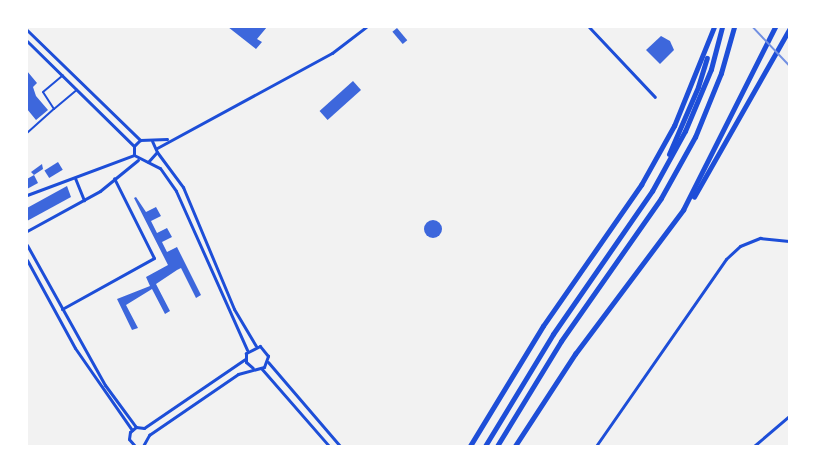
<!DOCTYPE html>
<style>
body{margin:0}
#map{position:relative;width:816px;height:473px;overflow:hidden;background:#f2f2f2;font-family:"Exo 2",sans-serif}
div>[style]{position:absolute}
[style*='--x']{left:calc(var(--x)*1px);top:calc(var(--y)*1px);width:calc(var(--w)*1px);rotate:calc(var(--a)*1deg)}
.building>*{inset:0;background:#3d67dc;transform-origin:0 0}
.round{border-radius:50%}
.pedestrian>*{height:2px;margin:-1px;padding:0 1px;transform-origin:1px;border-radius:1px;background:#1d4ed8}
.minor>*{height:3px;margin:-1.5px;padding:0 1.5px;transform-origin:1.5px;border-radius:1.5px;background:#1d4ed8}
.trunk>*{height:4.5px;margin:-2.25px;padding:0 2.25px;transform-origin:2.25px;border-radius:2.25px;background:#1d4ed8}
.motorway>*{height:5px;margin:-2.5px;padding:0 2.5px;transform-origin:2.5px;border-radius:2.5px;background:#1d4ed8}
.rail>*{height:1.5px;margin:-0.75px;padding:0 0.75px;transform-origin:0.75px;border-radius:0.75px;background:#7290e2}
span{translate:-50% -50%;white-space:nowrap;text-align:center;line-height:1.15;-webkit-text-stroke:5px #fff;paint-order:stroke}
.frame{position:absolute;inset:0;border:28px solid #fff;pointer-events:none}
</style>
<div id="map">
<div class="building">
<i style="clip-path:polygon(228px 27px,267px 27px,257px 39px,262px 42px,256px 49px)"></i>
<i style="left:397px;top:28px;width:16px;height:6px;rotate:50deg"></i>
<i style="clip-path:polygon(661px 36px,670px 41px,674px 50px,660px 64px,646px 50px)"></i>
<i style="clip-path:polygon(27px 71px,37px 83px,33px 87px,36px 96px,48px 110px,36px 120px,27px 109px)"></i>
<i style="left:353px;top:81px;width:12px;height:45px;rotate:48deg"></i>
<i style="left:58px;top:162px;width:9px;height:16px;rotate:58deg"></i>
<i style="clip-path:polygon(42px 164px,43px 169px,34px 175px,31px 172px)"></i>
<i style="clip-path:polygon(34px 175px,38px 183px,27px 189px,27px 179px)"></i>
<i style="clip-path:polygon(67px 186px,71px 197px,27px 221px,27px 208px)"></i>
<i style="clip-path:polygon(136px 197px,146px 212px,156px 207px,161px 216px,151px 221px,157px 233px,167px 228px,172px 237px,162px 242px,167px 252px,177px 247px,201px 295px,196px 298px,181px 268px,177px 270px,156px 284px,170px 311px,165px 314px,152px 289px,126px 305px,138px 328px,132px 330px,117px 299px,150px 286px,146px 277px,168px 265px,134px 198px)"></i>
<i class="round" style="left:424px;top:220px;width:18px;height:18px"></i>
</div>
<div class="pedestrian">
<i style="--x:54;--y:109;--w:30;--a:-40"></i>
<i style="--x:27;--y:133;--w:36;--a:-42"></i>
<i style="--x:54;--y:109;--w:20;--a:-123"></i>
<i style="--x:43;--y:92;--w:26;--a:-40"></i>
</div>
<div class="minor">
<i style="--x:589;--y:27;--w:96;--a:46.7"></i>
<i style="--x:27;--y:30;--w:158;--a:44.2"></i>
<i style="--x:27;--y:41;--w:150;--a:44.5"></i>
<i style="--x:167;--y:139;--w:27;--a:178"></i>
<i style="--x:140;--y:140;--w:8;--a:135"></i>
<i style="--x:134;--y:146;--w:9;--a:90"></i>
<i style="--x:134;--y:155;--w:29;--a:27"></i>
<i style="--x:160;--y:168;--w:28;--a:55"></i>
<i style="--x:176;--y:191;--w:174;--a:65.9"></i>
<i style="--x:157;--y:148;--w:199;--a:-28.5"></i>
<i style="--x:332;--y:53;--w:43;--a:-37.4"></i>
<i style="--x:157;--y:152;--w:44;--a:53.4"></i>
<i style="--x:183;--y:187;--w:132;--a:67.3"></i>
<i style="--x:234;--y:309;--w:43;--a:59.3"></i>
<i style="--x:148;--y:162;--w:13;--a:-48"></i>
<i style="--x:157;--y:152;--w:12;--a:-114"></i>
<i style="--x:75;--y:178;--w:24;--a:68"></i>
<i style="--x:27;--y:195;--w:114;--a:-20.5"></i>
<i style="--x:27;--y:231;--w:83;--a:-28.7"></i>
<i style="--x:100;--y:191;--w:49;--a:-39.2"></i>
<i style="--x:27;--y:245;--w:160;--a:60.9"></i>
<i style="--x:105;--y:385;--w:52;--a:53.6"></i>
<i style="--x:27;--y:260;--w:100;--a:61.4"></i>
<i style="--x:75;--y:348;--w:100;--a:55.2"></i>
<i style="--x:62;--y:309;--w:105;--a:-29"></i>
<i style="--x:154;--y:258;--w:89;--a:-116.6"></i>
<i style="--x:268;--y:362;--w:111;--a:49.4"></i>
<i style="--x:261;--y:368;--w:103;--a:48.9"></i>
<i style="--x:144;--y:428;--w:122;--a:-34.3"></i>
<i style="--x:149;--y:435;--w:108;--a:-34.4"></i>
<i style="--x:238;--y:374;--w:27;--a:-15"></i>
<i style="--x:264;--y:367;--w:12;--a:-70"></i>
<i style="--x:268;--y:356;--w:13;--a:-129"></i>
<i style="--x:260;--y:346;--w:16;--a:153"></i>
<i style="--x:246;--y:353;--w:9;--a:90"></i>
<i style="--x:246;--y:362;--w:9;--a:41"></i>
<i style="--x:135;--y:446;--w:9;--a:-131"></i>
<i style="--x:129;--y:439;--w:7;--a:-82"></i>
<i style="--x:130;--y:432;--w:8;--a:-40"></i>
<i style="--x:136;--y:427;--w:8;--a:7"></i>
<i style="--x:143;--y:446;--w:13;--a:-61"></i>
<i style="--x:596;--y:446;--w:228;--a:-55.2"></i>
<i style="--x:726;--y:259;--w:19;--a:-43"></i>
<i style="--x:740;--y:246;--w:22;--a:-22"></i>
<i style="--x:760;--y:238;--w:29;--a:6"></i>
<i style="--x:754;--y:446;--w:46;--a:-40.6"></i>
</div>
<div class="trunk">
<i style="--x:698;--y:87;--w:30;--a:-73"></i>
<i style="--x:694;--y:197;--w:192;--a:-60.4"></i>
<i style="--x:470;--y:446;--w:140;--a:-58.7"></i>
<i style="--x:543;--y:326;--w:172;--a:-55.2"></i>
<i style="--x:641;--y:185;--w:68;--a:-60.8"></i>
<i style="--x:674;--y:126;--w:107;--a:-68"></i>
<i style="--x:515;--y:446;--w:110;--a:-56.9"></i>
<i style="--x:575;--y:354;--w:180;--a:-53.1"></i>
<i style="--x:683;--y:210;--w:205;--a:-63.3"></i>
</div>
<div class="motorway">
<i style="--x:669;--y:154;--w:73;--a:-66.6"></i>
<i style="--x:485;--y:446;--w:131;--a:-58.7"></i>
<i style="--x:553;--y:334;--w:174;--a:-55.3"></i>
<i style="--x:652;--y:191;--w:68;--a:-61.2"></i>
<i style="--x:685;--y:131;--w:67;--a:-67.2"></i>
<i style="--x:711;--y:69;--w:43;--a:-75.3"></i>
<i style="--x:497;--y:446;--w:123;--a:-58.6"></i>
<i style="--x:561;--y:341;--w:174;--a:-55"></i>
<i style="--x:661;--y:198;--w:70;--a:-60.9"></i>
<i style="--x:695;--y:137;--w:69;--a:-67.9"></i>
<i style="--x:721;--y:73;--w:48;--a:-74.2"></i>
</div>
<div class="rail">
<i style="--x:753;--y:27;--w:52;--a:46.5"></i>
</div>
<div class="frame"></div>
</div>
